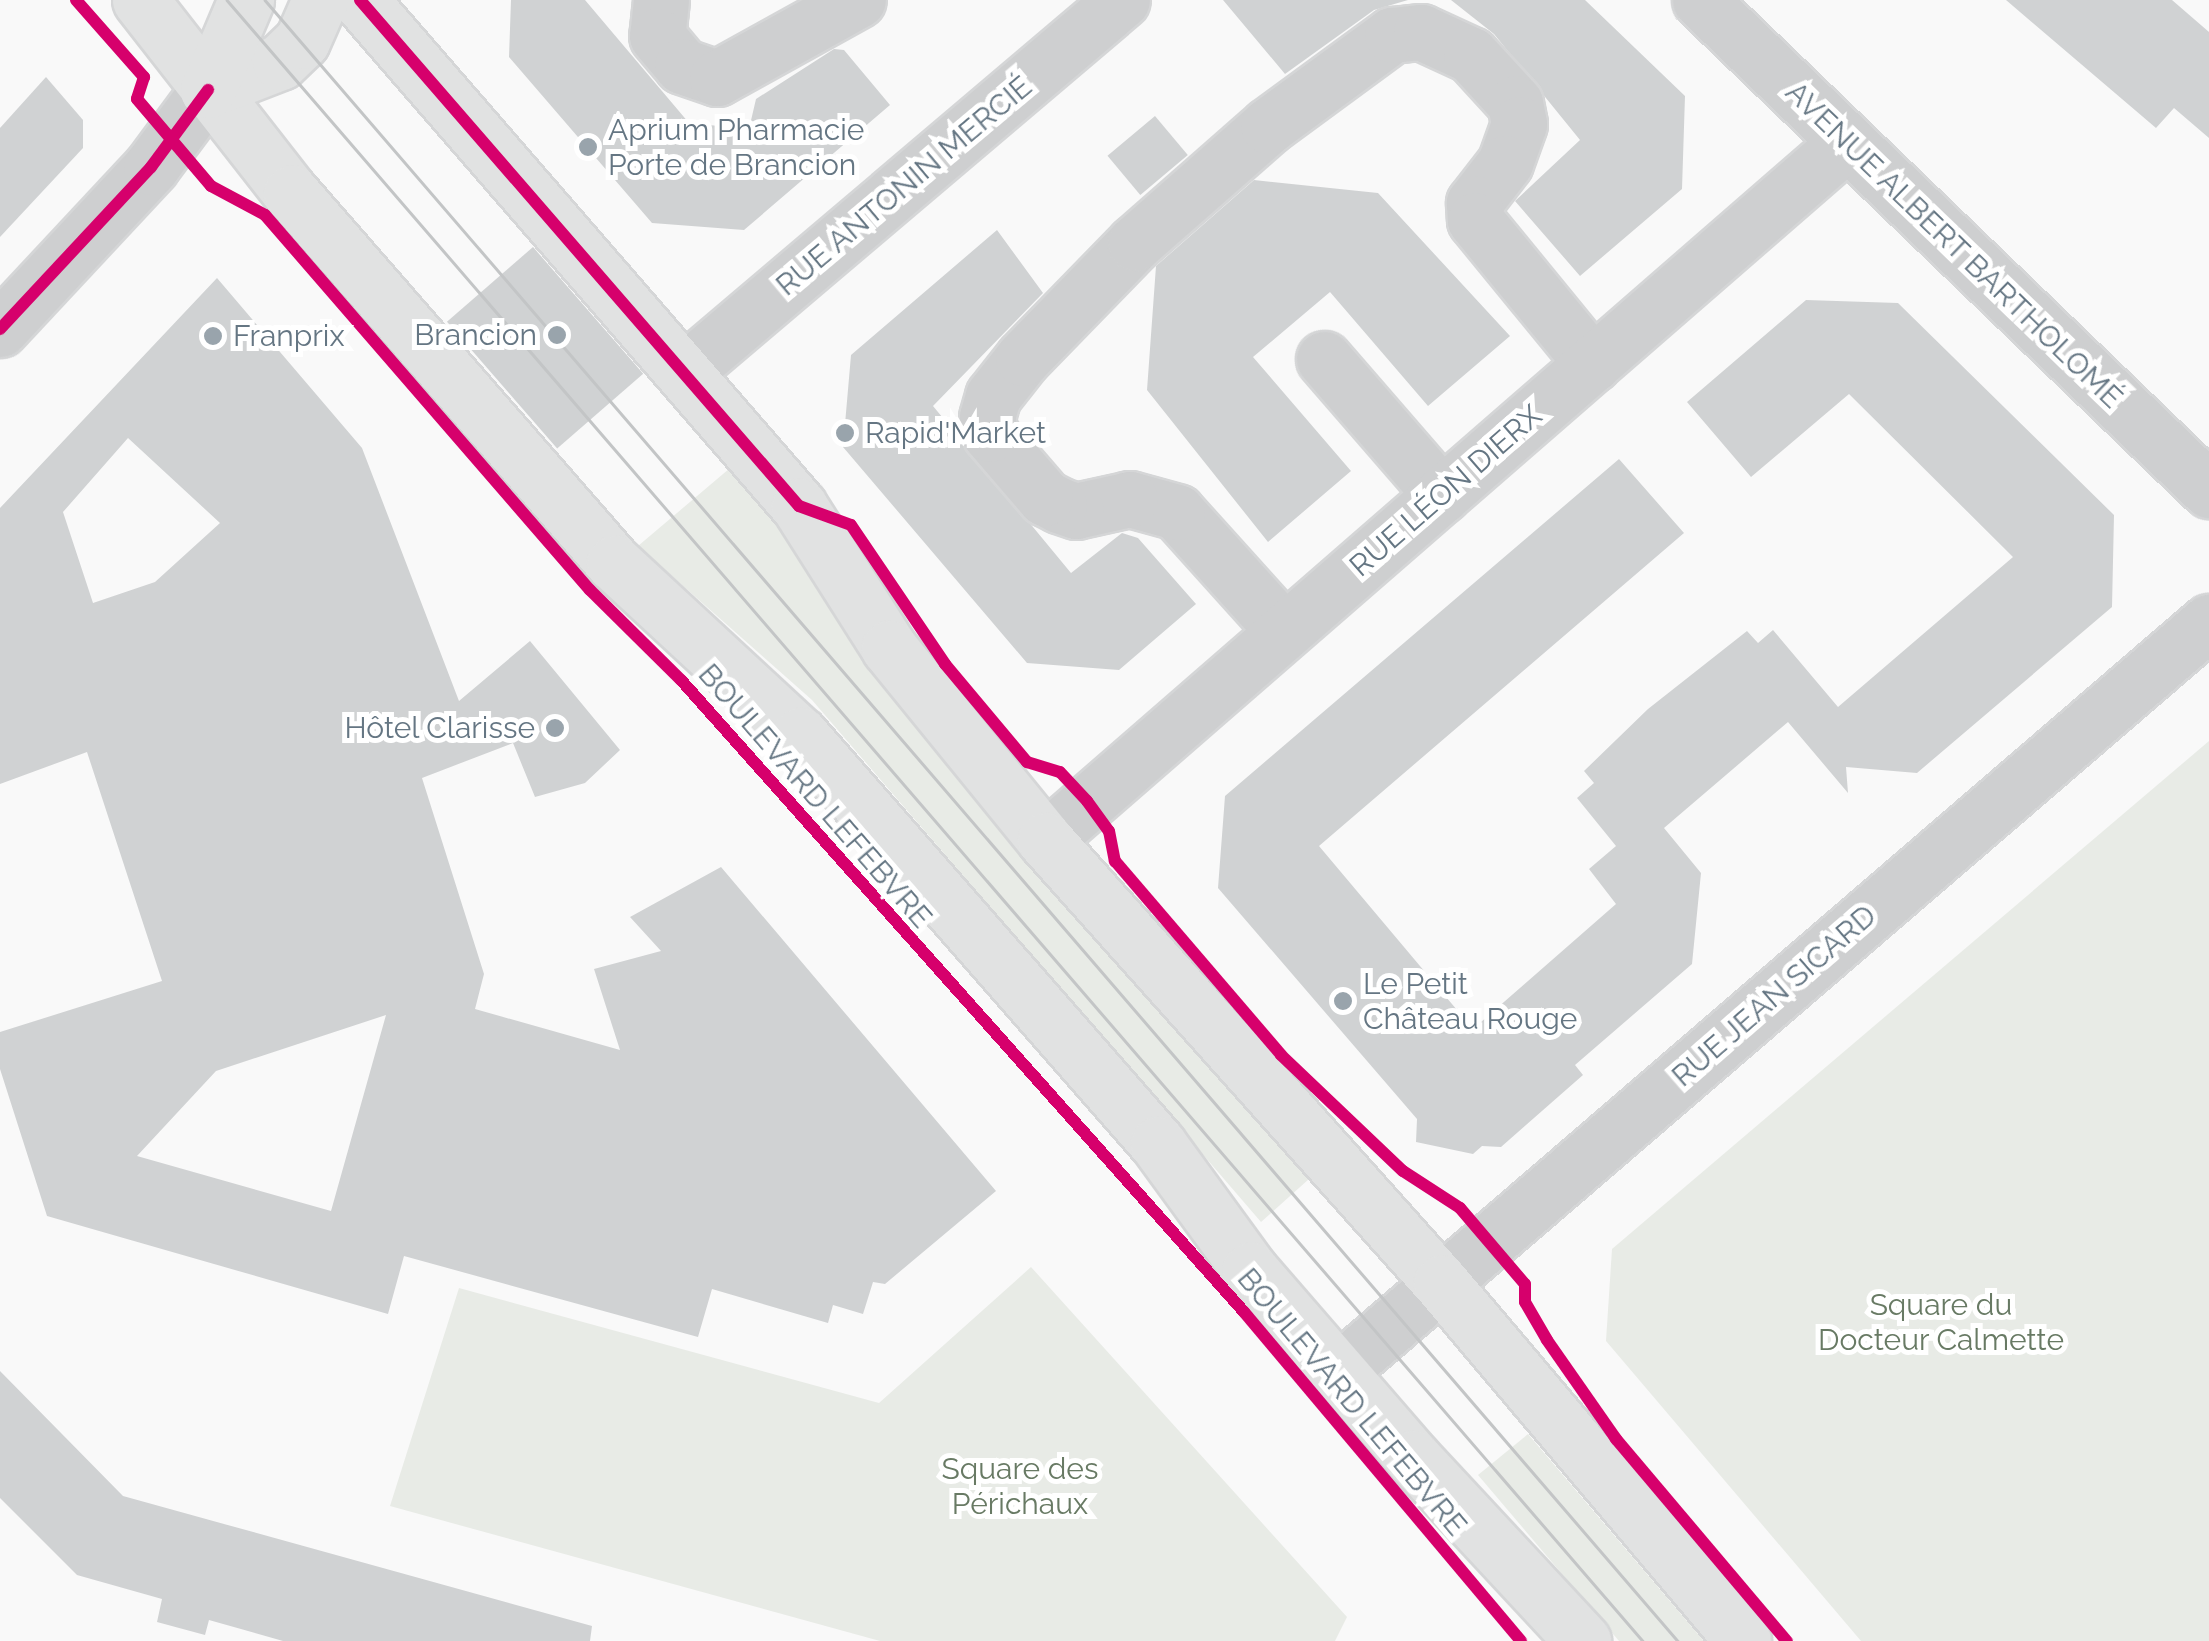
<!DOCTYPE html>
<meta charset="utf-8">
<style>
body{margin:0}
#map{position:relative;width:2209px;height:1641px;overflow:hidden;background:#f9f9f9;font-family:Raleway,sans-serif}
div>[style]{position:absolute}
[style*='--x']{left:calc(var(--x)*1px);top:calc(var(--y)*1px);width:calc(var(--w)*1px);rotate:calc(var(--a)*1deg)}
.green>*{inset:0;background:#e8ebe6}
.building>*{inset:0;background:#d0d2d3;transform-origin:0 0}
.roads{filter:drop-shadow(2px 0 #d5d6d7) drop-shadow(-2px 0 #d5d6d7) drop-shadow(0 2px #d5d6d7) drop-shadow(0 -2px #d5d6d7)}
.minor>*{height:55px;margin:-27.5px;padding:0 27.5px;transform-origin:27.5px;border-radius:27.5px;background:#cecfd0}
.major>*{height:55px;margin:-27.5px;padding:0 27.5px;transform-origin:27.5px;border-radius:27.5px;background:#e1e2e2}
.tram>*{height:2.5px;margin:-1.25px;padding:0 1.25px;transform-origin:1.25px;border-radius:1.25px;background:#c3c5c6}
.cycleway>*{height:12px;margin:-6px;padding:0 6px;transform-origin:6px;border-radius:6px;background:#d6006c}
.dots>*{width:28px;height:28px;translate:-50% -50%;box-sizing:border-box;border:5px solid #fff;border-radius:50%}
span{translate:-50% -50%;white-space:nowrap;text-align:center;line-height:1.15;-webkit-text-stroke:10px #fff;paint-order:stroke}
.poi-label{font-size:30px;color:#657683}
.left{translate:0 -50%;text-align:left}
.right{translate:-100% -50%;text-align:right}
.street-label{font-size:30px;color:#657683}
.park-label{font-size:30px;color:#687a64}
</style>
<div id="map">
<div class="green">
<i style="clip-path:polygon(736px 463px,862px 649px,862px 660px,1309px 1179px,1261px 1222px,812px 700px,638px 546px)"></i>
<i style="clip-path:polygon(2209px 741px,2209px 1641px,1861px 1641px,1606px 1341px,1612px 1249px)"></i>
<i style="clip-path:polygon(1031px 1267px,1347px 1617px,1335px 1641px,880px 1641px,390px 1506px,459px 1288px,879px 1403px)"></i>
<i style="clip-path:polygon(1528px 1434px,1704px 1641px,1619px 1641px,1478px 1475px)"></i>
</div>
<div class="building">
<i style="clip-path:polygon(511px 0,585px 0,689px 123px,749px 129px,756px 99px,834px 49px,844px 50px,890px 105px,744px 230px,652px 223px,509px 57px)"></i>
<i style="clip-path:polygon(1223px 0,1408px 0,1374px 10px,1285px 74px)"></i>
<i style="clip-path:polygon(1451px 0,1585px 0,1685px 96px,1682px 189px,1580px 276px,1515px 201px,1580px 140px,1494px 34px)"></i>
<i style="clip-path:polygon(2006px 0,2172px 0,2209px 32px,2209px 138px,2174px 108px,2156px 128px)"></i>
<i style="clip-path:polygon(46px 77px,83px 120px,83px 148px,0 237px,0 128px)"></i>
<i style="left:1155px;top:116px;width:51px;height:62px;rotate:50deg"></i>
<i style="clip-path:polygon(1254px 180px,1378px 193px,1510px 336px,1428px 406px,1330px 292px,1253px 357px,1351px 471px,1268px 542px,1147px 390px,1156px 266px)"></i>
<i style="clip-path:polygon(997px 230px,1043px 293px,933px 406px,1071px 573px,1122px 533px,1138px 538px,1196px 604px,1119px 670px,1027px 663px,843px 447px,851px 355px)"></i>
<i style="left:533px;top:247px;width:168px;height:114px;rotate:49deg"></i>
<i style="clip-path:polygon(evenodd,217px 278px,362px 448px,459px 701px,530px 641px,620px 750px,585px 783px,535px 797px,513px 743px,422px 778px,484px 974px,475px 1009px,620px 1050px,594px 969px,661px 951px,630px 917px,721px 867px,996px 1191px,885px 1284px,873px 1282px,863px 1314px,833px 1305px,828px 1323px,712px 1289px,698px 1337px,404px 1256px,388px 1314px,47px 1216px,0 1069px,0 1032px,162px 981px,87px 752px,0 784px,0 508px,217px 278px,128px 438px,220px 523px,155px 582px,93px 603px,63px 512px,128px 438px,217px 278px,386px 1015px,331px 1211px,137px 1156px,216px 1071px,386px 1015px)"></i>
<i style="clip-path:polygon(1806px 300px,1898px 303px,2114px 515px,2112px 607px,1917px 773px,1846px 767px,1848px 793px,1788px 722px,1664px 828px,1701px 873px,1692px 964px,1575px 1065px,1583px 1075px,1501px 1147px,1482px 1146px,1473px 1154px,1416px 1142px,1417px 1119px,1218px 888px,1225px 796px,1619px 459px,1684px 533px,1319px 846px,1473px 1029px,1616px 904px,1589px 869px,1616px 846px,1577px 798px,1594px 783px,1584px 771px,1648px 709px,1747px 631px,1758px 643px,1773px 630px,1838px 707px,2013px 557px,1849px 394px,1751px 477px,1687px 402px)"></i>
<i style="clip-path:polygon(0 1371px,123px 1496px,592px 1626px,590px 1641px,283px 1641px,209px 1620px,205px 1635px,157px 1622px,162px 1599px,77px 1575px,0 1498px)"></i>
</div>
<div class="roads">
<div class="minor">
<i style="--x:661;--y:0;--w:36;--a:96"></i>
<i style="--x:657;--y:36;--w:39;--a:50"></i>
<i style="--x:682;--y:66;--w:37;--a:19"></i>
<i style="--x:717;--y:78;--w:161;--a:-29"></i>
<i style="--x:1700;--y:0;--w:707;--a:43.91"></i>
<i style="--x:0;--y:329;--w:221;--a:-47"></i>
<i style="--x:151;--y:167;--w:96;--a:-53.5"></i>
<i style="--x:1324;--y:359;--w:180;--a:49.1"></i>
<i style="--x:685;--y:371;--w:573;--a:-40.33"></i>
<i style="--x:1284;--y:631;--w:160;--a:-132"></i>
<i style="--x:1177;--y:512;--w:49;--a:-164.5"></i>
<i style="--x:1130;--y:499;--w:55;--a:167.5"></i>
<i style="--x:1076;--y:511;--w:18;--a:-161"></i>
<i style="--x:1059;--y:505;--w:16;--a:-153"></i>
<i style="--x:1045;--y:498;--w:84;--a:-130.7"></i>
<i style="--x:990;--y:434;--w:17;--a:-100"></i>
<i style="--x:987;--y:417;--w:22;--a:-74"></i>
<i style="--x:993;--y:396;--w:48;--a:-51.7"></i>
<i style="--x:1023;--y:358;--w:161;--a:-45.8"></i>
<i style="--x:1135;--y:243;--w:177;--a:-41.3"></i>
<i style="--x:1268;--y:126;--w:154;--a:-36.3"></i>
<i style="--x:1392;--y:35;--w:29;--a:-6"></i>
<i style="--x:1421;--y:32;--w:55;--a:24.7"></i>
<i style="--x:1471;--y:55;--w:65;--a:47.5"></i>
<i style="--x:1515;--y:103;--w:21;--a:79"></i>
<i style="--x:1519;--y:124;--w:41;--a:109.7"></i>
<i style="--x:1505;--y:163;--w:51;--a:127.8"></i>
<i style="--x:1474;--y:203;--w:17;--a:87"></i>
<i style="--x:1475;--y:220;--w:186;--a:50.7"></i>
<i style="--x:1045;--y:840;--w:1063;--a:-41.03"></i>
<i style="--x:1339;--y:1371;--w:1148;--a:-40.73"></i>
</div>
<div class="major">
<i style="--x:140;--y:0;--w:245;--a:52"></i>
<i style="--x:291;--y:193;--w:491;--a:48.9"></i>
<i style="--x:614;--y:563;--w:253;--a:42.8"></i>
<i style="--x:800;--y:735;--w:544;--a:48.8"></i>
<i style="--x:1158;--y:1144;--w:156;--a:53.9"></i>
<i style="--x:1250;--y:1270;--w:249;--a:49.1"></i>
<i style="--x:1413;--y:1458;--w:250;--a:47.1"></i>
<i style="--x:360;--y:0;--w:670;--a:49.06"></i>
<i style="--x:799;--y:506;--w:168;--a:57.6"></i>
<i style="--x:889;--y:648;--w:247;--a:50.9"></i>
<i style="--x:1045;--y:840;--w:594;--a:48.21"></i>
<i style="--x:1441;--y:1283;--w:468;--a:49.8"></i>
<i style="--x:208;--y:90;--w:77;--a:-21.3"></i>
<i style="--x:280;--y:62;--w:30;--a:-44"></i>
<i style="--x:302;--y:41;--w:45;--a:-66.3"></i>
<i style="--x:208;--y:90;--w:98;--a:-67.1"></i>
</div>
</div>
<div class="tram">
<i style="--x:227;--y:0;--w:2167;--a:49.21"></i>
<i style="--x:265;--y:0;--w:2166;--a:49.27"></i>
</div>
<div class="cycleway">
<i style="--x:76;--y:0;--w:103;--a:48.6"></i>
<i style="--x:144;--y:77;--w:23;--a:108"></i>
<i style="--x:137;--y:99;--w:114;--a:49.6"></i>
<i style="--x:211;--y:186;--w:61;--a:28.2"></i>
<i style="--x:265;--y:215;--w:496;--a:49.1"></i>
<i style="--x:590;--y:590;--w:128;--a:44.7"></i>
<i style="--x:681;--y:680;--w:846;--a:48.3"></i>
<i style="--x:1244;--y:1312;--w:430;--a:49.9"></i>
<i style="--x:360;--y:0;--w:670;--a:49.06"></i>
<i style="--x:799;--y:506;--w:55;--a:20.1"></i>
<i style="--x:851;--y:525;--w:168;--a:55.9"></i>
<i style="--x:945;--y:664;--w:128;--a:50.1"></i>
<i style="--x:1027;--y:762;--w:34;--a:17"></i>
<i style="--x:1060;--y:772;--w:40;--a:47"></i>
<i style="--x:1087;--y:801;--w:37;--a:54"></i>
<i style="--x:1109;--y:831;--w:31;--a:79"></i>
<i style="--x:1115;--y:861;--w:255;--a:49.4"></i>
<i style="--x:1281;--y:1055;--w:168;--a:43.6"></i>
<i style="--x:1403;--y:1171;--w:68;--a:33"></i>
<i style="--x:1460;--y:1208;--w:100;--a:49.5"></i>
<i style="--x:1525;--y:1284;--w:18;--a:90"></i>
<i style="--x:1525;--y:1302;--w:44;--a:59.9"></i>
<i style="--x:1547;--y:1340;--w:121;--a:55.1"></i>
<i style="--x:1616;--y:1439;--w:265;--a:49.8"></i>
<i style="--x:0;--y:329;--w:221;--a:-47"></i>
<i style="--x:151;--y:167;--w:96;--a:-53.5"></i>
</div>
<div class="dots">
<i style="left:588px;top:147px;background:#99a4ac"></i>
<i style="left:557px;top:335px;background:#99a4ac"></i>
<i style="left:213px;top:336px;background:#99a4ac"></i>
<i style="left:845px;top:433px;background:#99a4ac"></i>
<i style="left:555px;top:728px;background:#99a4ac"></i>
<i style="left:1343px;top:1001px;background:#99a4ac"></i>
</div>
<div class="poi-label">
<span class="left" style="left:608px;top:147px">Aprium Pharmacie<br>Porte de Brancion</span>
<span class="right" style="left:537px;top:335px">Brancion</span>
<span class="left" style="left:233px;top:336px">Franprix</span>
<span class="left" style="left:865px;top:433px">Rapid'Market</span>
<span class="right" style="left:535px;top:728px">Hôtel Clarisse</span>
<span class="left" style="left:1363px;top:1001px">Le Petit<br>Château Rouge</span>
</div>
<div class="street-label">
<span style="left:904px;top:186px;rotate:-40deg">RUE ANTONIN MERCIÉ</span>
<span style="left:1954px;top:245px;rotate:44deg">AVENUE ALBERT BARTHOLOMÉ</span>
<span style="left:1446px;top:491px;rotate:-41deg">RUE LÉON DIERX</span>
<span style="left:815px;top:796px;rotate:49deg">BOULEVARD LEFEBVRE</span>
<span style="left:1774px;top:996px;rotate:-41deg">RUE JEAN SICARD</span>
<span style="left:1352px;top:1402px;rotate:50deg">BOULEVARD LEFEBVRE</span>
</div>
<div class="park-label">
<span style="left:1941px;top:1322px">Square du<br>Docteur Calmette</span>
<span style="left:1020px;top:1486px">Square des<br>Périchaux</span>
</div>
</div>
